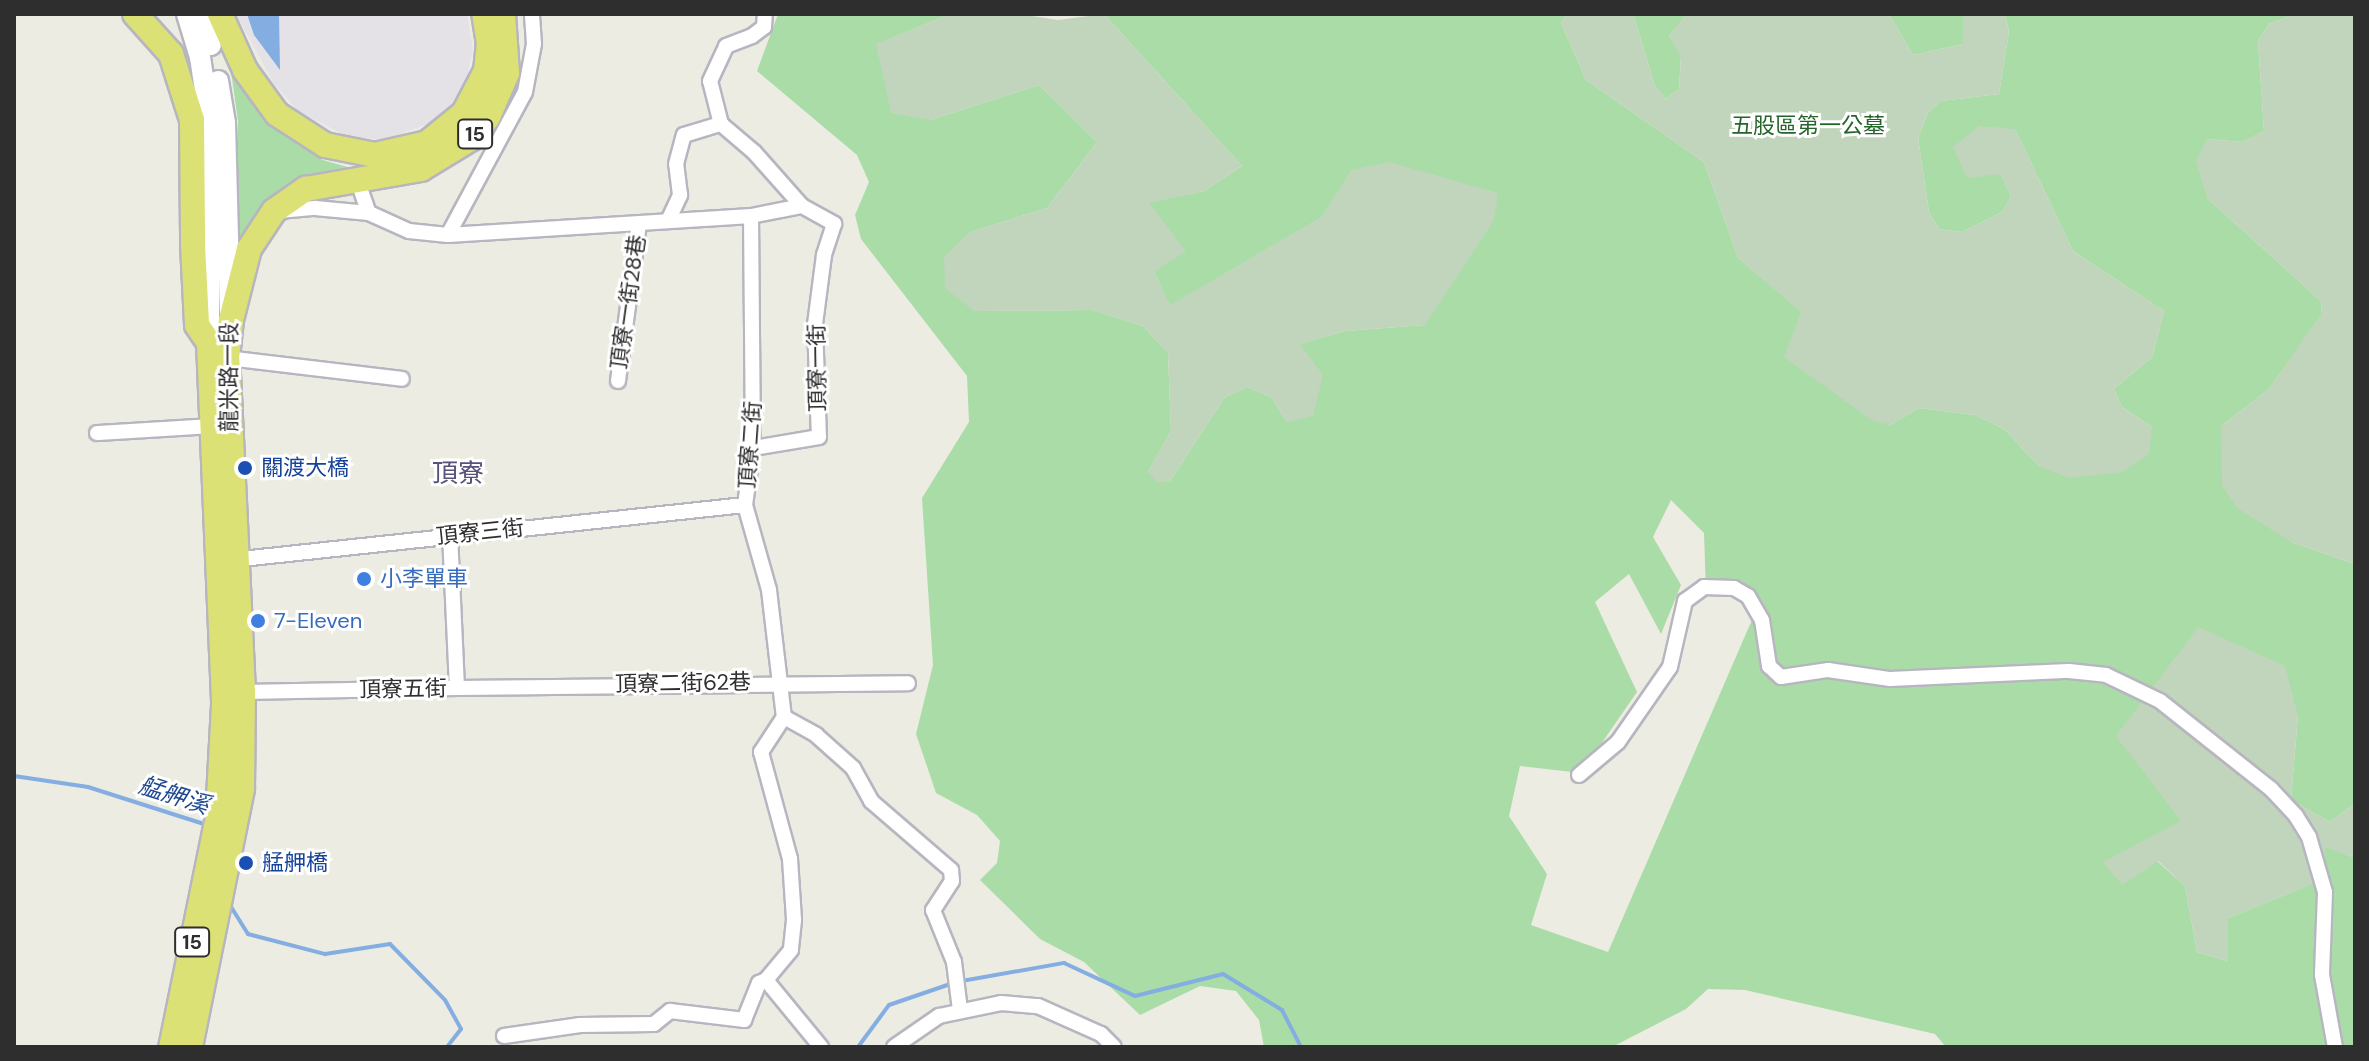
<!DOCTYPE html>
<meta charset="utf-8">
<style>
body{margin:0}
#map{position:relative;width:2369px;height:1061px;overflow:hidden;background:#edece3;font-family:"DM Sans","Noto Sans TC",sans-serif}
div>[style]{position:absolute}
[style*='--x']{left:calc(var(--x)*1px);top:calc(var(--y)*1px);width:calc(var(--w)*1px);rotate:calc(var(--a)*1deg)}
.industrial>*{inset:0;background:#e5e2e7}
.green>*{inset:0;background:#aadca7}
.cemetery>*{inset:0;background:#c1d5bc}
.water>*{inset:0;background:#84aee1}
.stream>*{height:4px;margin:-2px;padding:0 2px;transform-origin:2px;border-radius:2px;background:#84aee1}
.roads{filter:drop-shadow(2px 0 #b7b6c0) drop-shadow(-2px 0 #b7b6c0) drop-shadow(0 2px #b7b6c0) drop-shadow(0 -2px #b7b6c0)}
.minor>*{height:14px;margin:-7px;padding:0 7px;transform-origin:7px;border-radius:7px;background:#fff}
.secondary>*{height:20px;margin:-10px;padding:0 10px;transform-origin:10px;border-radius:10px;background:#fff}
.primary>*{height:24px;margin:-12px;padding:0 12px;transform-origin:12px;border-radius:12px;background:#dbe174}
.dots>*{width:22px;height:22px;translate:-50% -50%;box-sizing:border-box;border:4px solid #fff;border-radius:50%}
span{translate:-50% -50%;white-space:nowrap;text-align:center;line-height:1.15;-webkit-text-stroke:6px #fff;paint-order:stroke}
.shield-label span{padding:2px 6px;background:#fff;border:2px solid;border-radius:6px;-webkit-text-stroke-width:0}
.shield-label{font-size:20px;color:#2e2e2e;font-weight:700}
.park-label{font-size:22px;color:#25642a}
.street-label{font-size:22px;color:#2e2e2e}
.transit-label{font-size:22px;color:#164399}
.left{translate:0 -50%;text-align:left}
.shop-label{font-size:22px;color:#366cbe}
.water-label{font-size:24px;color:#1f4991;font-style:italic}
.quarter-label{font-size:26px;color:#57537a}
.frame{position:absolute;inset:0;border:16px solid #2e2e2e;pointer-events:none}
</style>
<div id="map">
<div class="industrial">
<i style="clip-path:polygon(236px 14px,467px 14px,473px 50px,467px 77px,452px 104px,433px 122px,384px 140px,348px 137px,298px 111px,274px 84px)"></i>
</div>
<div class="green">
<i style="clip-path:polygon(evenodd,778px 14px,950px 14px,877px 44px,930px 120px,1039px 85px,1097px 142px,1047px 208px,968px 233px,974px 311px,1093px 310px,1143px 326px,1168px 353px,1171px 431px,1148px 472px,1170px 481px,1225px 397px,1247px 387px,1271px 397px,1287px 422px,1299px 344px,1345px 331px,1425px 325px,1352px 170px,1322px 217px,1170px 306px,1154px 272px,1149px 202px,1204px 191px,1242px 166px,1104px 14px,1567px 14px,1561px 23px,1586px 80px,1704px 162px,1738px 258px,1802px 312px,1890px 425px,1919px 408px,1975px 415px,2004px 429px,2040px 467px,2152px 427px,2122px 407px,2114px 389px,2152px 357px,2164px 311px,2073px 251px,2015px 129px,2001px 174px,2011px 197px,2002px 212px,1962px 232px,1939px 229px,1929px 212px,1918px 138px,1928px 113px,1941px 101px,1999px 94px,2009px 31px,2005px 14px,2295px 14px,2269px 24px,2258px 41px,2264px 131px,2243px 142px,2207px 139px,2207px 198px,2321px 301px,2322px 314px,2269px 389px,2221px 426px,2291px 542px,2355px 564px,2355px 803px,2330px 822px,2291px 800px,2298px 715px,2182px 821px,2157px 861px,2185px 886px,2197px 952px,2228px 961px,2228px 918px,2324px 879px,2325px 846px,2355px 858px,2355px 1047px,1946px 1047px,1935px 1034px,1745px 990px,1708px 989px,1686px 1009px,1612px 1047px,1264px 1047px,1259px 1020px,1236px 991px,1200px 986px,1140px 1015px,1084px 962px,1040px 939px,980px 880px,997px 863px,1000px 841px,977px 815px,936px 793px,916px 734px,933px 665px,922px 498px,969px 422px,967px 376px,861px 239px,855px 215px,869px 182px,857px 155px,757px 71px,778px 14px,1671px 500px,1704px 533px,1706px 594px,1761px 599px,1608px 952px,1531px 925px,1547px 874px,1509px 816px,1520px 766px,1581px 773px,1637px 692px,1595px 602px,1629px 574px,1661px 634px,1681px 585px,1653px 537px,1671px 500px)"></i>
<i style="clip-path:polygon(1633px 14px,1687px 14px,1669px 36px,1681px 55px,1679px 89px,1666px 99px,1655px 86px)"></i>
<i style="clip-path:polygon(1889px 14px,1963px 14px,1963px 44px,1913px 55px)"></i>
<i style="clip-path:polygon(229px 57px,278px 128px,298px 145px,323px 160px,365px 172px,315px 181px,237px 274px,238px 121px)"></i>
</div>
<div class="cemetery">
<i style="clip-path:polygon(950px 14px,1019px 14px,1058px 20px,1104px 14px,1242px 166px,1204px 191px,1149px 203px,1186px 251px,1154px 272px,1170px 305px,1322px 217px,1351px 170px,1389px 162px,1498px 193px,1494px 220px,1425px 325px,1345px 331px,1300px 344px,1323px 375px,1313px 416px,1287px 422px,1271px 397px,1247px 387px,1225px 397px,1170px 481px,1158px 483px,1148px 472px,1171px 431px,1168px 353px,1143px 326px,1093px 310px,974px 311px,945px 288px,944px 257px,968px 233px,1047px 208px,1097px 142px,1039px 85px,930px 120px,891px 113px,876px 44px)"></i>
<i style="clip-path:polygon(1567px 14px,1633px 14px,1655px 86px,1666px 99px,1679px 89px,1681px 56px,1669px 36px,1687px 14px,1889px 14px,1913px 55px,1963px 44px,1963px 14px,2005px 14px,2009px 31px,1999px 94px,1941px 101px,1928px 113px,1918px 138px,1929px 212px,1939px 229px,1962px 232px,2002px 212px,2011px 197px,2001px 174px,1967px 178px,1953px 147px,1979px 126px,2015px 129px,2073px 251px,2164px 311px,2152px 357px,2114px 389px,2122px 407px,2152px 427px,2149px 454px,2122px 472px,2069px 478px,2040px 467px,2004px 429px,1975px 415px,1919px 408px,1890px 425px,1873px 421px,1784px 357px,1801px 312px,1738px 258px,1704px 162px,1586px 80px,1561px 23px)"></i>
<i style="clip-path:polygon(2295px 14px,2355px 14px,2355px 564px,2291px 542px,2237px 508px,2222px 485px,2221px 426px,2269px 389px,2322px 313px,2321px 301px,2207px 198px,2196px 161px,2207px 139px,2243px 142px,2264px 131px,2258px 41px,2269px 24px)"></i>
<i style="clip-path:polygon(2198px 627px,2285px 666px,2298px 715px,2291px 800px,2330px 822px,2355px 803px,2355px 858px,2325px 847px,2325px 879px,2228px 918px,2228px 961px,2197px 952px,2185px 886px,2158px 861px,2122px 885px,2103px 862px,2181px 821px,2116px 736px)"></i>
</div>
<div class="water">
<i style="clip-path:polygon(247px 14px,279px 14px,280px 70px,254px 35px)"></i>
</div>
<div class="stream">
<i style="--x:14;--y:776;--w:75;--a:8.5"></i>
<i style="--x:88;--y:787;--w:125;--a:17.7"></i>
<i style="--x:228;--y:902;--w:38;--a:58"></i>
<i style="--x:248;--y:934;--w:80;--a:14.6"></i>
<i style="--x:325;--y:954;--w:66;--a:-8.7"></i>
<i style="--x:390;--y:944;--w:78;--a:45.5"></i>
<i style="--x:445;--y:1000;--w:33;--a:61"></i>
<i style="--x:461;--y:1029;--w:23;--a:128"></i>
<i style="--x:858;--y:1047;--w:52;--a:-53.6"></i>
<i style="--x:889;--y:1005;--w:71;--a:-18.9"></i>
<i style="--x:956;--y:982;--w:110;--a:-10"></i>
<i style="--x:1064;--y:963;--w:78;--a:24.9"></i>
<i style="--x:1135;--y:996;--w:91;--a:-14"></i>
<i style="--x:1223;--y:974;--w:69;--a:31.4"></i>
<i style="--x:1282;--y:1010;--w:42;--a:62.8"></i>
</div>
<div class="roads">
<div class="minor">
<i style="--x:721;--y:124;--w:44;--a:-104.3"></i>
<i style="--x:710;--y:81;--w:38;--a:-65"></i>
<i style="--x:726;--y:46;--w:28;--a:-21"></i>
<i style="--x:752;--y:36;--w:15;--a:-37"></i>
<i style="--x:764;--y:27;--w:13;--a:-86"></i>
<i style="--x:357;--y:179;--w:36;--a:71"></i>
<i style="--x:369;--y:213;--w:44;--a:24.2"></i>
<i style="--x:409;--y:231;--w:39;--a:6"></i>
<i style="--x:448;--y:235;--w:304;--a:-3.6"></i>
<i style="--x:751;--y:216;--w:52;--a:-11.1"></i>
<i style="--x:279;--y:211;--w:36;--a:-5"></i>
<i style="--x:315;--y:208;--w:54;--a:5.3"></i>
<i style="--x:751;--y:216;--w:232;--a:89.5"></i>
<i style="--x:753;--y:448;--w:58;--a:98"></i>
<i style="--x:745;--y:505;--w:88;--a:74.2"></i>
<i style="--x:769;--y:590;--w:128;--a:83.3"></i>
<i style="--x:784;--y:717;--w:42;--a:123.3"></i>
<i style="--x:761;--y:752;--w:111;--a:74.8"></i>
<i style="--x:790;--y:859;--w:61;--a:86.2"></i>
<i style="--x:794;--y:920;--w:30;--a:96"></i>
<i style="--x:791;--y:950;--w:39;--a:130"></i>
<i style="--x:766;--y:980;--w:87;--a:50.6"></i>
<i style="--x:668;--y:221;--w:29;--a:-65"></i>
<i style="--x:680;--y:195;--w:31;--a:-97"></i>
<i style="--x:676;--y:164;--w:30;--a:-75"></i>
<i style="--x:684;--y:135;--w:39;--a:-17"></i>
<i style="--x:721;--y:124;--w:43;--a:40.3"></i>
<i style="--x:754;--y:152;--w:72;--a:48.4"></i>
<i style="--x:802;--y:206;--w:37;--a:29"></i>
<i style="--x:834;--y:224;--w:33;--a:108"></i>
<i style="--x:824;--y:255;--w:70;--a:97.4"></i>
<i style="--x:815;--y:324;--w:113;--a:88"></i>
<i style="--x:819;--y:437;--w:67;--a:170.5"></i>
<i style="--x:448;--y:235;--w:162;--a:-61.7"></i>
<i style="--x:525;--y:92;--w:49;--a:-79.4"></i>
<i style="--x:534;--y:44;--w:30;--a:-94"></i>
<i style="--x:227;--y:358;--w:176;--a:6.8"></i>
<i style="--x:618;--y:381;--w:159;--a:-82.4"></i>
<i style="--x:97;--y:433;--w:113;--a:-3.5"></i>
<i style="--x:232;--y:560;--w:516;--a:-6.12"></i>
<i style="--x:457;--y:688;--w:451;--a:-0.6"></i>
<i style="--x:243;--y:692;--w:214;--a:-1.1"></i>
<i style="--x:457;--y:688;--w:153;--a:-92.6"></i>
<i style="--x:784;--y:717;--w:37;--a:29"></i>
<i style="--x:816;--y:735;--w:50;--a:41.7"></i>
<i style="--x:853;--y:768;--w:38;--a:61"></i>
<i style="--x:871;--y:801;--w:106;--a:40.8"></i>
<i style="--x:951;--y:870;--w:11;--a:85"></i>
<i style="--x:952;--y:881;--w:35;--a:123"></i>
<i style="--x:933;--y:910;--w:56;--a:68"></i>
<i style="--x:954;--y:962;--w:48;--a:82.9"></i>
<i style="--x:1579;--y:775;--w:51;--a:-40.2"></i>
<i style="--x:1618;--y:742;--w:91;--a:-55.3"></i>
<i style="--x:1670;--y:667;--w:68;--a:-77.2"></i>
<i style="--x:1685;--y:601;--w:24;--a:-36"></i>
<i style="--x:1704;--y:587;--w:30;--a:2"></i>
<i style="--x:1734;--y:588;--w:16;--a:30"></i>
<i style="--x:1748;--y:596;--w:28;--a:60"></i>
<i style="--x:1762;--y:620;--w:47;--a:81.3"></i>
<i style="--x:1769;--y:666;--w:16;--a:43"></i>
<i style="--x:1781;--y:677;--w:48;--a:-8.5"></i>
<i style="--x:1828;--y:670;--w:63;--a:8.3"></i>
<i style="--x:1890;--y:679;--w:179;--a:-2.6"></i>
<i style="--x:2069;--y:671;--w:37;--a:6"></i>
<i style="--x:2106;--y:675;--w:60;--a:25.7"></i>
<i style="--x:2160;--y:701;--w:142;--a:38.4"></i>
<i style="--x:2271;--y:789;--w:37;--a:47"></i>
<i style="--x:2296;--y:816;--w:25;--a:58"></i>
<i style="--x:2309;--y:837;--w:57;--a:73.8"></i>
<i style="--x:2325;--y:892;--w:83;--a:92.1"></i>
<i style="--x:2322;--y:975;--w:73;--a:79.8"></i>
<i style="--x:504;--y:1036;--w:77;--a:-8.2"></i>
<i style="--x:580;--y:1025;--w:74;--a:-0.8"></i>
<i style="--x:654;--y:1024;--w:21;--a:-39"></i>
<i style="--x:670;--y:1011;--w:75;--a:6.9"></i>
<i style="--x:744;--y:1020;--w:40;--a:-68"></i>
<i style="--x:759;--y:983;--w:8;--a:-23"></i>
<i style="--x:894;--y:1047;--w:55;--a:-34.6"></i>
<i style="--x:939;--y:1016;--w:63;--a:-11.8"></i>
<i style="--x:1001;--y:1003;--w:37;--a:5"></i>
<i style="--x:1038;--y:1006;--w:69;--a:24"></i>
<i style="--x:1101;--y:1034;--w:18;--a:45"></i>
</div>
<div class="secondary">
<i style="--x:187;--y:14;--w:45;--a:73.2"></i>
<i style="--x:200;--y:57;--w:68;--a:81.5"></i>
<i style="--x:210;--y:124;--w:219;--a:90.3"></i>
<i style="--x:203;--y:14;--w:32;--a:76"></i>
<i style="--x:218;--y:81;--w:43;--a:80.5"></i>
<i style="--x:225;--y:123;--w:189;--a:88.5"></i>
</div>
<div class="primary">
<i style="--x:135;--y:14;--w:54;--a:48"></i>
<i style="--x:171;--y:54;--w:69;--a:72.3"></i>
<i style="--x:192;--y:120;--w:125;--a:89.5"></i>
<i style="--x:193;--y:245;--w:80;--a:87.1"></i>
<i style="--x:197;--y:325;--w:22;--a:56"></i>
<i style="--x:209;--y:343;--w:362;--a:87.6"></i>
<i style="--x:224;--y:705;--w:112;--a:93.1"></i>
<i style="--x:218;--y:817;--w:235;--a:101.5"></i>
<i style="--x:220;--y:14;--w:61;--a:65.9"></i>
<i style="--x:245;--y:70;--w:54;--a:54"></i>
<i style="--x:277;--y:114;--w:57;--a:32.9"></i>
<i style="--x:325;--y:145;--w:51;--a:11.3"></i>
<i style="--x:375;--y:155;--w:53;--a:-13"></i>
<i style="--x:427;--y:143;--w:48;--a:-39"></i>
<i style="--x:464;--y:113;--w:47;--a:-62.4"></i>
<i style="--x:486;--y:71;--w:27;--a:-84"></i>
<i style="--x:489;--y:44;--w:30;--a:-99"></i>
<i style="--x:190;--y:1047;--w:264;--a:-78.6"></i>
<i style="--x:242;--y:788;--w:96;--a:-89.4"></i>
<i style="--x:243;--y:692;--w:334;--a:-92.7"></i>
<i style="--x:227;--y:358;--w:38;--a:-84"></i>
<i style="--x:231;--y:320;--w:73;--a:-75.8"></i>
<i style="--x:249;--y:249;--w:45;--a:-56.7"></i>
<i style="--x:274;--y:211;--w:39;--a:-35"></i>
<i style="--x:306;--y:189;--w:117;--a:-9.9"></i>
<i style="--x:421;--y:169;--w:60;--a:-31.3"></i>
<i style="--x:472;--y:138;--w:26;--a:-53"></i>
<i style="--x:488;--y:117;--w:48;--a:-66.6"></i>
<i style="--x:507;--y:73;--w:59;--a:-93.9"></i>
</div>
</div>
<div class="dots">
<i style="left:245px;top:468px;background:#1a4fb4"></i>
<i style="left:364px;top:579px;background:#3f7fe0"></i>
<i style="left:258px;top:621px;background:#3f7fe0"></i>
<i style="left:246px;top:863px;background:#1a4fb4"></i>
</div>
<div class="shield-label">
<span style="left:475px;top:134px">15</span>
<span style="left:192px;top:942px">15</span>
</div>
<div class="park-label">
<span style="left:1808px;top:126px">五股區第一公墓</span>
</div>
<div class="street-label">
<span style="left:628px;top:302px;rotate:-82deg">頂寮一街28巷</span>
<span style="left:817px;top:368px;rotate:-91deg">頂寮一街</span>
<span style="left:229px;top:377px;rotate:-90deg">龍米路一段</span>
<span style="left:750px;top:445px;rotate:-86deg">頂寮二街</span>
<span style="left:480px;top:532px;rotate:-6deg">頂寮三街</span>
<span style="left:683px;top:683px;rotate:-1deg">頂寮二街62巷</span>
<span style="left:403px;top:689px;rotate:-1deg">頂寮五街</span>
</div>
<div class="transit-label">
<span class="left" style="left:261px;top:468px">關渡大橋</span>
<span class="left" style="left:262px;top:863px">艋舺橋</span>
</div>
<div class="shop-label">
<span class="left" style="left:380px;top:579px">小李單車</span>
<span class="left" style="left:274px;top:621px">7-Eleven</span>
</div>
<div class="water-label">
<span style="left:174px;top:795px;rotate:18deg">艋舺溪</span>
</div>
<div class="quarter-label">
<span style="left:458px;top:474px">頂寮</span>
</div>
<div class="frame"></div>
</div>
